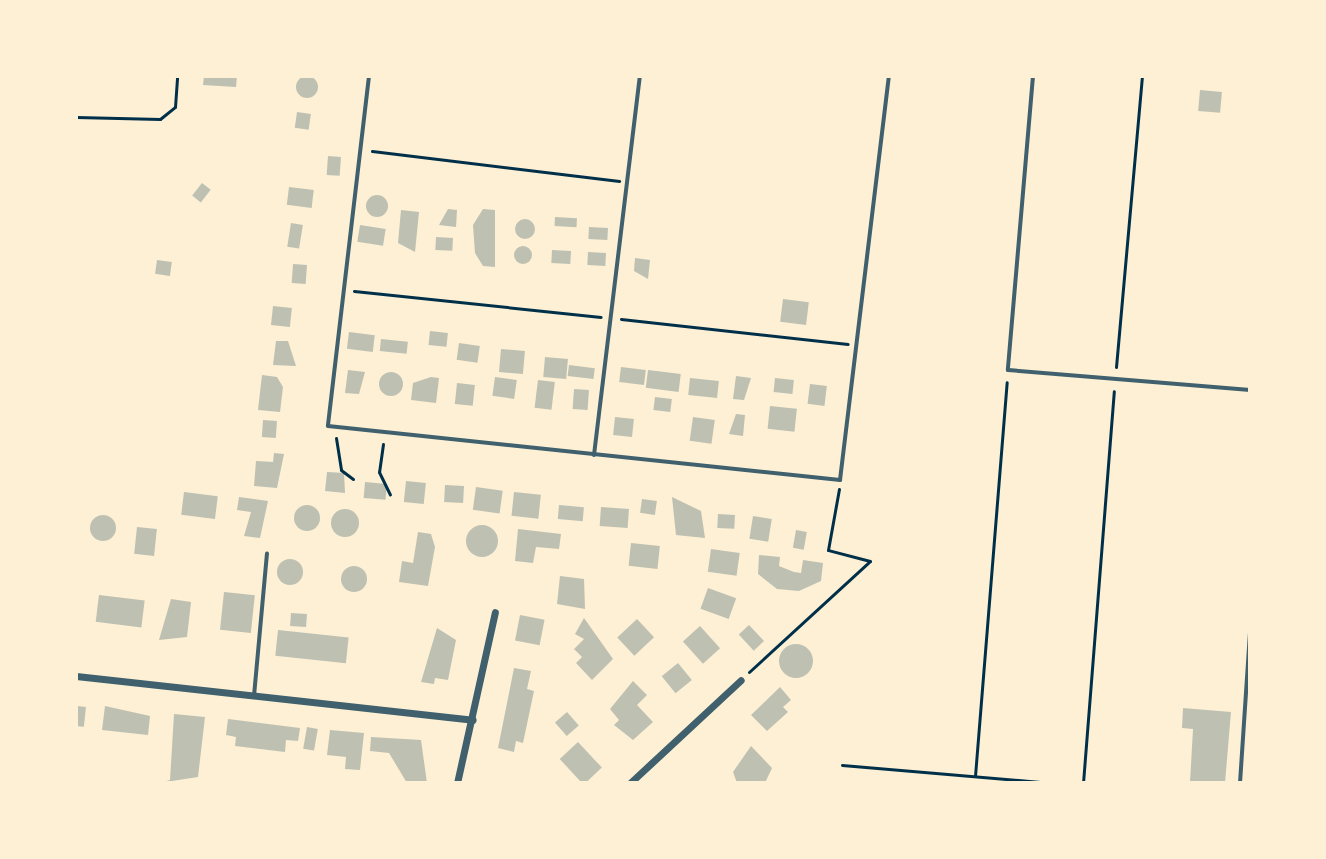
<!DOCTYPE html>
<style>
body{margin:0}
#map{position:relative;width:1326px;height:859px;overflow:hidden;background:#fdf0d5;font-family:Raleway,sans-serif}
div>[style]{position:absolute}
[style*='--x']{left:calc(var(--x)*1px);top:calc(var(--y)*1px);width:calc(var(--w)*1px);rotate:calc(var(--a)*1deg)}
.building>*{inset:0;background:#bec0b2;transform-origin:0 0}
.round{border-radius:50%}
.path>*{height:3px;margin:-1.5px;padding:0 1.5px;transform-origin:1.5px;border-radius:1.5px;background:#003049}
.service>*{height:4px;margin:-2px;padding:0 2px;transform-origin:2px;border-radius:2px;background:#3f606c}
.minor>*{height:7px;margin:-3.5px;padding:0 3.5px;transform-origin:3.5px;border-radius:3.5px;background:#3f606c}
span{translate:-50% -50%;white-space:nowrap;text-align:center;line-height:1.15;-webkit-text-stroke:6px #fdf0d5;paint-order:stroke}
.frame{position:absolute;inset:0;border:78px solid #fdf0d5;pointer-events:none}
</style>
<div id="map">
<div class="building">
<i style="clip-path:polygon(204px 76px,237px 76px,236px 87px,203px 85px)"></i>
<i class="round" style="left:296px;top:76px;width:22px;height:22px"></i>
<i style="left:1200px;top:90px;width:22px;height:21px;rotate:5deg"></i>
<i style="left:297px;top:112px;width:14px;height:16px;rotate:8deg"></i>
<i style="left:328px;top:156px;width:13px;height:19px;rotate:4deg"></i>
<i style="left:202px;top:183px;width:11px;height:16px;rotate:38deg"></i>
<i style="left:289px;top:187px;width:25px;height:18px;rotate:7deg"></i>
<i class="round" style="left:366px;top:195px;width:22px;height:22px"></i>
<i style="clip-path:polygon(448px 209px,457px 210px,456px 227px,439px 225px)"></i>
<i style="clip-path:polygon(483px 209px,495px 210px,495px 267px,483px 266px,475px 253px,473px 225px)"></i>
<i style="clip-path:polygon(401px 210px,419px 212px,415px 252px,398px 243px)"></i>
<i style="left:555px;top:217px;width:22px;height:9px;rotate:3deg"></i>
<i class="round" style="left:515px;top:219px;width:20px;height:20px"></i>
<i style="left:291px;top:223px;width:12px;height:24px;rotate:9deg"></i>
<i style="left:360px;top:225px;width:26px;height:17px;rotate:9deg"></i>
<i style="left:589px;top:227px;width:19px;height:12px;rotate:3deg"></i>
<i style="left:436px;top:237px;width:17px;height:13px;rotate:3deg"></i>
<i class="round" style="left:514px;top:246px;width:18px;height:18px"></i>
<i style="left:552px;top:250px;width:19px;height:13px;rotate:3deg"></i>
<i style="left:588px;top:252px;width:18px;height:13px;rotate:3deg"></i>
<i style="clip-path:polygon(635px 258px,650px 260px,648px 279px,634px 271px)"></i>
<i style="left:157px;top:260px;width:15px;height:14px;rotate:8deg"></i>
<i style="left:293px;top:264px;width:14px;height:19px;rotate:4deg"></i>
<i style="left:783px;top:299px;width:26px;height:23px;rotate:7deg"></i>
<i style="left:273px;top:306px;width:19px;height:19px;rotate:6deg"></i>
<i style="left:430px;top:331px;width:18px;height:14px;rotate:6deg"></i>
<i style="left:349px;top:332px;width:26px;height:17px;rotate:7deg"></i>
<i style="left:381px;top:339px;width:27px;height:12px;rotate:6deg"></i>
<i style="clip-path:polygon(276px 341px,288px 341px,296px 366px,273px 365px)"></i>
<i style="left:459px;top:343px;width:21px;height:17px;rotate:8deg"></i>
<i style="left:501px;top:349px;width:24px;height:23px;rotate:5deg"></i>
<i style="left:545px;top:357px;width:23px;height:20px;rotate:5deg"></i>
<i style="left:569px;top:365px;width:26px;height:11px;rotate:7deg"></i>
<i style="left:621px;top:367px;width:25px;height:15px;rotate:7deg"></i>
<i style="clip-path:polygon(348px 370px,365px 372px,359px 394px,345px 393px)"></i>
<i style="left:648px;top:370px;width:33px;height:18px;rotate:7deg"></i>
<i class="round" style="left:379px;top:372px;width:24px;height:24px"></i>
<i style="clip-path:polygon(262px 375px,277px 377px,283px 387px,280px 412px,258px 410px)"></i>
<i style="clip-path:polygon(736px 376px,751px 378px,744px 400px,733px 399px)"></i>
<i style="clip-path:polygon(431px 377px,439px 378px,436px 403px,411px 400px,413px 383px)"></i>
<i style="left:495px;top:377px;width:22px;height:19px;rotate:8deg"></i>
<i style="left:690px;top:378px;width:29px;height:17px;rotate:6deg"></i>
<i style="left:775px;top:378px;width:19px;height:14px;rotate:6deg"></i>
<i style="left:538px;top:380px;width:17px;height:28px;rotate:7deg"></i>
<i style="left:457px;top:383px;width:18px;height:21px;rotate:6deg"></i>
<i style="left:810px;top:384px;width:17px;height:20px;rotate:7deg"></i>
<i style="left:574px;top:389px;width:15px;height:20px;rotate:4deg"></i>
<i style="left:655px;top:397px;width:17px;height:13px;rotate:7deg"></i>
<i style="left:770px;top:406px;width:27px;height:23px;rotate:6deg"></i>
<i style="clip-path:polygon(736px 414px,745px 415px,743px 436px,729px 434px)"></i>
<i style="left:615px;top:417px;width:19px;height:18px;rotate:6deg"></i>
<i style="left:693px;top:417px;width:22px;height:24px;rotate:8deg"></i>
<i style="left:263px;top:420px;width:14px;height:17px;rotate:4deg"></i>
<i style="clip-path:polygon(274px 453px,284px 454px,277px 488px,254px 486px,256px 461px,273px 462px)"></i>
<i style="clip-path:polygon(327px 472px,344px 473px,345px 493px,325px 491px)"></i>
<i style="left:406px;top:481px;width:20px;height:21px;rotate:6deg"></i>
<i style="left:365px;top:482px;width:22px;height:16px;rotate:5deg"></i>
<i style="left:445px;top:485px;width:19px;height:17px;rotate:3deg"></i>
<i style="left:476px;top:487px;width:27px;height:23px;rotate:8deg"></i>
<i style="left:184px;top:492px;width:34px;height:23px;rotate:7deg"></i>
<i style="left:514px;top:492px;width:27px;height:24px;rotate:6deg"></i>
<i style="clip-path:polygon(239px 497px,268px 501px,260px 538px,244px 536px,251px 512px,237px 510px)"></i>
<i style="clip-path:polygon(672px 497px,701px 511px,705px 538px,676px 535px)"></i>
<i style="left:642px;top:499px;width:15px;height:14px;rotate:8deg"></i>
<i style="left:559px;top:505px;width:25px;height:14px;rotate:5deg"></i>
<i class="round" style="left:294px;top:505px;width:26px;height:26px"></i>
<i style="left:601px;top:507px;width:28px;height:19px;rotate:4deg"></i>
<i class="round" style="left:331px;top:509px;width:28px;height:28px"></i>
<i style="left:718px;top:514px;width:17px;height:14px;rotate:3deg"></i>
<i class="round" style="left:90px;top:515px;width:26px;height:26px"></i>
<i style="left:753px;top:516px;width:19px;height:23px;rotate:9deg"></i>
<i class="round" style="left:466px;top:525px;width:32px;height:32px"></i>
<i style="left:137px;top:527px;width:20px;height:27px;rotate:6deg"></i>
<i style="clip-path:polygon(518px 529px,561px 534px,559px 549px,536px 547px,533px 563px,515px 561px)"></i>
<i style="left:796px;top:530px;width:11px;height:18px;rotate:10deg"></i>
<i style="clip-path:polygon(418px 532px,431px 534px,435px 547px,428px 586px,399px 582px,402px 561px,413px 563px)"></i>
<i style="left:631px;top:543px;width:29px;height:23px;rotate:6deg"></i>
<i style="left:711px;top:549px;width:29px;height:23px;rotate:8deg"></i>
<i style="clip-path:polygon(759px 555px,780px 557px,779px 566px,794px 572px,801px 573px,803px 560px,823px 563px,821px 581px,799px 591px,777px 589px,758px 574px)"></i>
<i class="round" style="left:277px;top:559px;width:26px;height:26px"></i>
<i class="round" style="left:341px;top:566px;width:26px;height:26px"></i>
<i style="clip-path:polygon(560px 576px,584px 579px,585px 609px,557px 604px)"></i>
<i style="left:708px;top:588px;width:30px;height:22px;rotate:20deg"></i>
<i style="left:224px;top:592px;width:31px;height:38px;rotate:6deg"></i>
<i style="left:99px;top:595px;width:46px;height:27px;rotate:7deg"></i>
<i style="clip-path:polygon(171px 599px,191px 602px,187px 637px,159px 640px)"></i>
<i style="left:291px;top:613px;width:16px;height:13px;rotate:4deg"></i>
<i style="left:520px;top:615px;width:25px;height:26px;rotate:11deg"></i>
<i style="clip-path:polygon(584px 618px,613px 659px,592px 680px,576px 663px,582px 657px,574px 649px,584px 639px,575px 634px)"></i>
<i style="left:637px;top:619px;width:25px;height:27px;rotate:47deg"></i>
<i style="left:749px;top:625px;width:22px;height:14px;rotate:47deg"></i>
<i style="left:700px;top:626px;width:30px;height:23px;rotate:48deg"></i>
<i style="clip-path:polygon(437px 628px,456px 640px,448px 680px,435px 678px,434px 684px,421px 682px)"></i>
<i style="left:278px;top:630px;width:71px;height:26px;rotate:6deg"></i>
<i class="round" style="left:779px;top:644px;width:34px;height:34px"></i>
<i style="left:678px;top:663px;width:22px;height:21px;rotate:51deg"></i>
<i style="clip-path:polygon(514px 668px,531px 671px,527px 689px,534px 691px,523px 743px,516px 741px,514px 752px,498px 748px)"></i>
<i style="clip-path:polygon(633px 681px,647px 695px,637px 705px,653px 722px,633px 740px,614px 725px,619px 720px,610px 709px)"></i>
<i style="clip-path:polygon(780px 687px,791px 700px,783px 707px,788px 712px,767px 731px,751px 715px)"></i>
<i style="left:77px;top:706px;width:9px;height:20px;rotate:6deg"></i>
<i style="clip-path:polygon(105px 706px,150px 716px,148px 735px,102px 730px)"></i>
<i style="clip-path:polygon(1183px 708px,1231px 712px,1225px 783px,1190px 782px,1193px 729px,1182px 728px)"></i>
<i style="left:567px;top:712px;width:18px;height:16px;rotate:49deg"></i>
<i style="clip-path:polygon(174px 714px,205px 717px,198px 777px,159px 783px,170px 780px)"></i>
<i style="clip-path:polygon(228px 719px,300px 728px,298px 741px,286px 740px,285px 752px,235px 746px,236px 737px,226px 735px)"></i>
<i style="left:307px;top:727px;width:11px;height:22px;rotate:10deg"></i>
<i style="clip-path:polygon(330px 730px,364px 733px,360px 770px,345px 769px,346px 757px,327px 755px)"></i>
<i style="clip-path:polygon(371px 737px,421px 740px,427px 783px,407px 783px,389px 753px,370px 751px)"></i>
<i style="left:578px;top:742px;width:35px;height:25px;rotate:47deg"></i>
<i style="clip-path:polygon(751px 746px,772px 768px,765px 783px,737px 783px,733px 772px)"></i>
</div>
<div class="path">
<i style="--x:76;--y:117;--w:84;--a:1.4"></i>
<i style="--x:160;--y:119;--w:19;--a:-39"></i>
<i style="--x:175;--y:107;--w:31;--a:-86"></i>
<i style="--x:372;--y:151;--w:249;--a:6.9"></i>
<i style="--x:76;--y:250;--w:25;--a:90"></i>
<i style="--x:354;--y:291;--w:248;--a:6"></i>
<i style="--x:621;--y:319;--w:228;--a:6.3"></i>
<i style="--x:1116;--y:367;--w:292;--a:-84.9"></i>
<i style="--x:336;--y:438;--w:32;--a:81"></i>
<i style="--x:341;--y:470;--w:15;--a:37"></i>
<i style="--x:383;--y:444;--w:28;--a:98"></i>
<i style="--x:379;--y:472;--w:25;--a:64"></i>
<i style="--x:749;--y:672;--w:164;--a:-42.5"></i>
<i style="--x:870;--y:561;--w:43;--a:-165.3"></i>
<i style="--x:828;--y:550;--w:62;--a:-79.8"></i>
<i style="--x:842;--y:765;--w:213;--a:4.9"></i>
<i style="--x:975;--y:776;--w:395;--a:-85.4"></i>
<i style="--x:1083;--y:783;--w:393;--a:-85.5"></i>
</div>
<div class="service">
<i style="--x:369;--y:76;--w:352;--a:96.7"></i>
<i style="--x:328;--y:426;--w:515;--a:6.02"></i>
<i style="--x:840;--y:480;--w:407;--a:-83.1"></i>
<i style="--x:1033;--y:76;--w:295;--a:94.9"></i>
<i style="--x:1008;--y:370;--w:243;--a:4.7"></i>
<i style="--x:594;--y:455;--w:382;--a:-83.1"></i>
<i style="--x:254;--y:696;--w:143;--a:-84.8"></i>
<i style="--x:1240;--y:783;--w:152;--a:-86.2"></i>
</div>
<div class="minor">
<i style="--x:76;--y:676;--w:399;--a:6.3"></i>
<i style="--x:457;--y:783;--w:175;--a:-77.5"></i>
<i style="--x:630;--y:783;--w:151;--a:-42.9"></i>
</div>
<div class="frame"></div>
</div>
